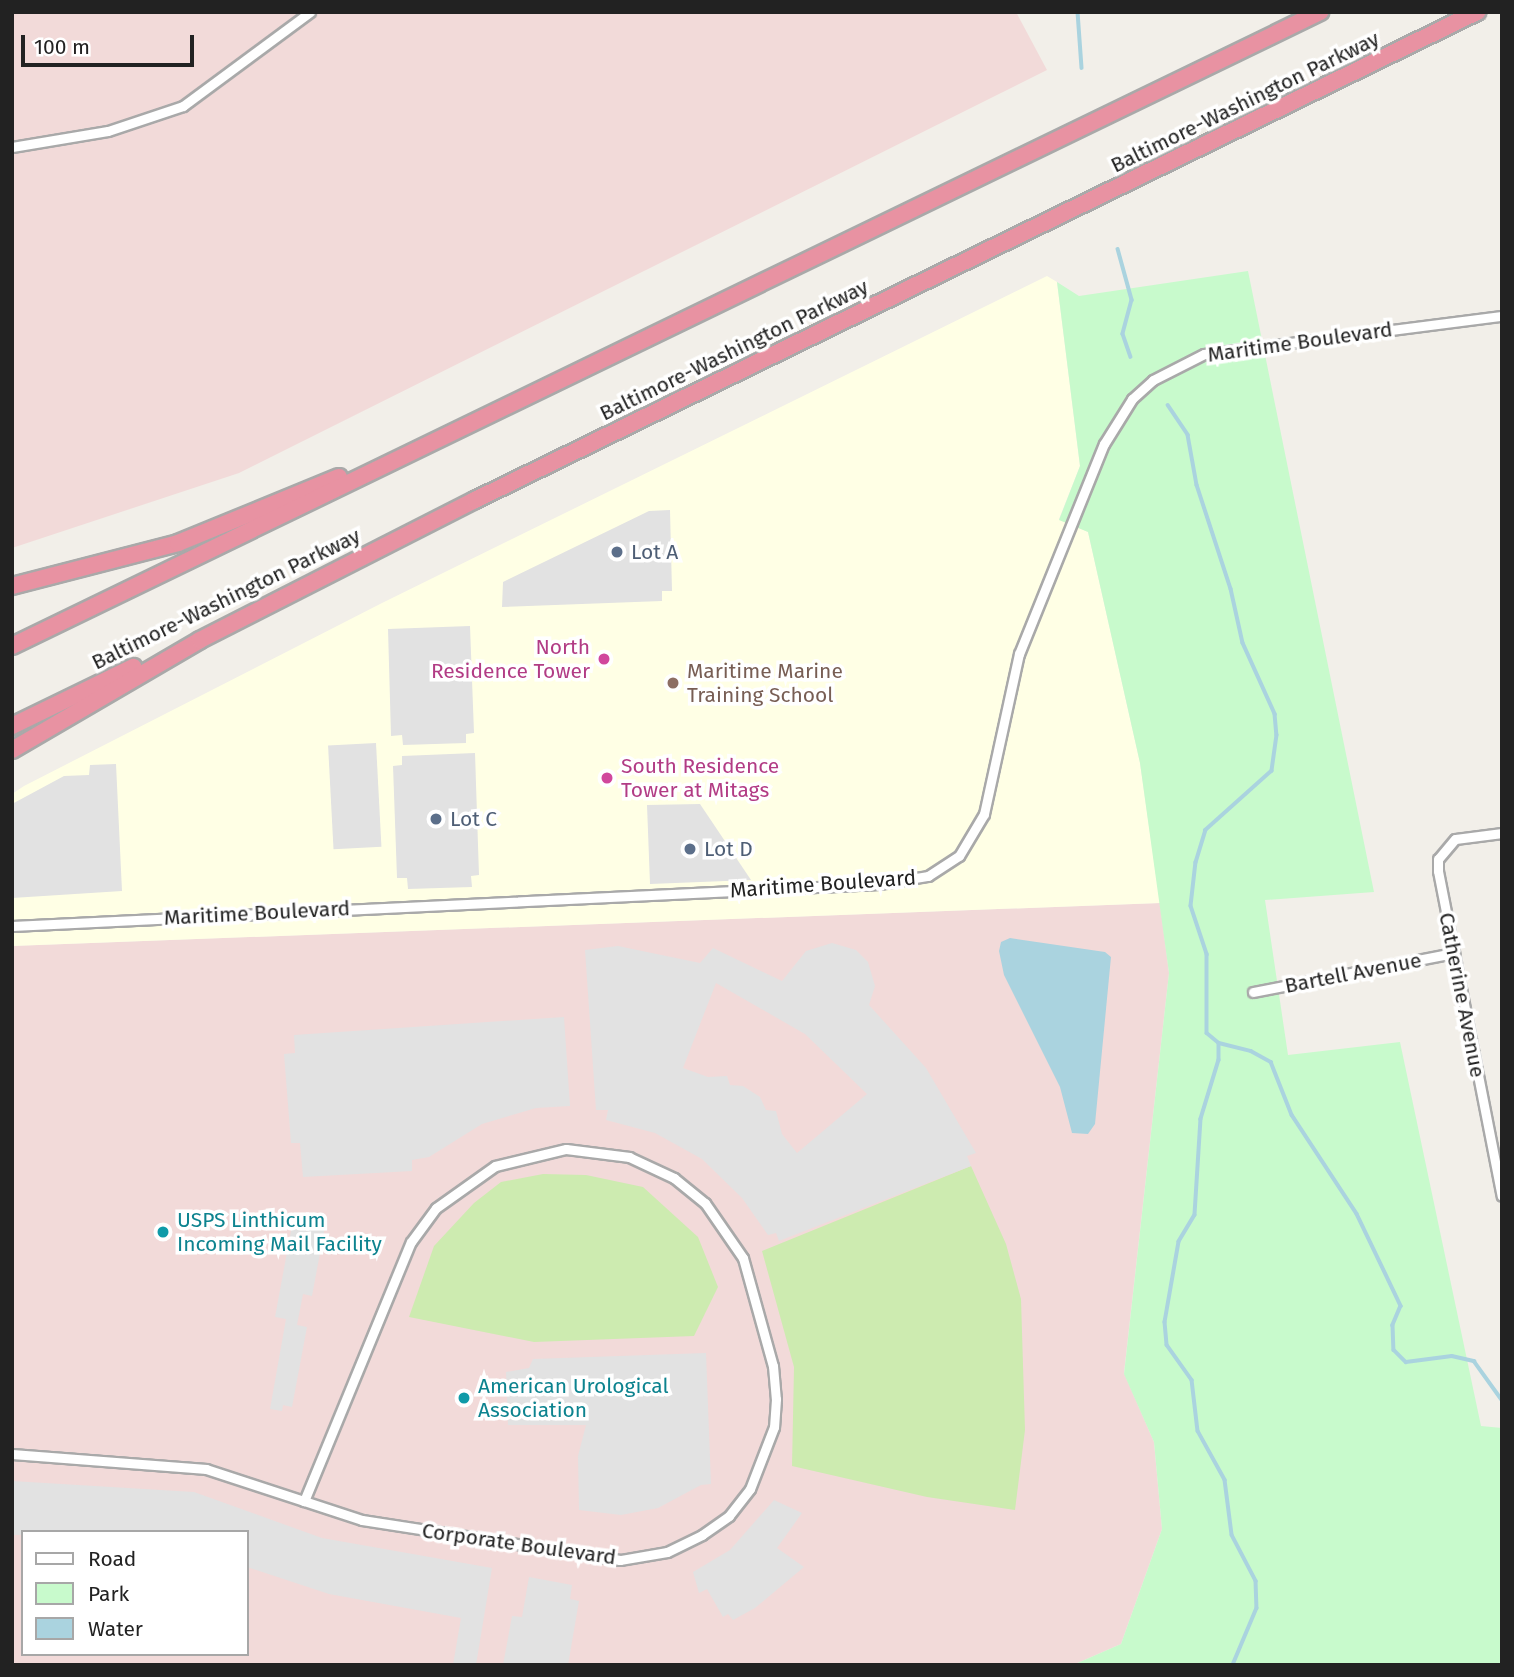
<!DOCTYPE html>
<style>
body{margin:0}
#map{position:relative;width:1514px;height:1677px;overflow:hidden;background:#f2efe9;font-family:"Fira Sans",sans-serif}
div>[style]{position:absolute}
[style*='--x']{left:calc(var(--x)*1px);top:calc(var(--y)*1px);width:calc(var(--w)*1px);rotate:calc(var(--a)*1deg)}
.commercial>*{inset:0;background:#f2dad9}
.education>*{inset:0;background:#ffffe5}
.grass>*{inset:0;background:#cdebb0}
.park>*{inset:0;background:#c8facc}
.parking>*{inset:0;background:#e2e2e2;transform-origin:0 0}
.water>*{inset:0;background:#aad3df}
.stream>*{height:3.5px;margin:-1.75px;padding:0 1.75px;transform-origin:1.75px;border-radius:1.75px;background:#aad3df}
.roads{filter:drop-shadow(2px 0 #a9a9a9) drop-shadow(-2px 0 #a9a9a9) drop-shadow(0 2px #a9a9a9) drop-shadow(0 -2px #a9a9a9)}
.street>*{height:9px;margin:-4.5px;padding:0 4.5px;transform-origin:4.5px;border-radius:4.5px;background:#fff}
.highway>*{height:16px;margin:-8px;padding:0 8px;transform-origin:8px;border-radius:8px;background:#e892a2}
.dots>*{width:19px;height:19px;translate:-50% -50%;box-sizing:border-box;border:4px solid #fff;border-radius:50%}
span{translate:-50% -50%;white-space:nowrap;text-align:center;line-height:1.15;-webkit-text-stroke:7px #fff;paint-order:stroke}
.street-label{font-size:21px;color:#222}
.service-label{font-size:21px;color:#4e5e75}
.left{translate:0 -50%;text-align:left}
.hotel-label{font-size:21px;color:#b23c85}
.right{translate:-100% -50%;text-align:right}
.education-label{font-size:21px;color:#785e54}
.culture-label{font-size:21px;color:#0d838f}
.frame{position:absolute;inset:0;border:14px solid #222;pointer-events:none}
.legend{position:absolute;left:21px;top:1530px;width:228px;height:126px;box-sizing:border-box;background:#fff;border:2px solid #a7a7a7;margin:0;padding:9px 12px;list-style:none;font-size:21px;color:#222}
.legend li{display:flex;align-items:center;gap:14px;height:35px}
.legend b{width:35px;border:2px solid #a7a7a7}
.scale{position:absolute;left:21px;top:35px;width:173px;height:32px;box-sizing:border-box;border:4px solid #222;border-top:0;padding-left:9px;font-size:21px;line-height:24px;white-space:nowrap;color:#222;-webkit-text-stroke:5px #fff;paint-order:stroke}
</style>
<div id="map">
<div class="commercial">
<i style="clip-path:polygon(12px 12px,1016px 12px,1047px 70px,239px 473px,12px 548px)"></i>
<i style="clip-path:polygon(evenodd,1160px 903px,1169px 973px,1124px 1373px,1154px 1442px,1162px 1529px,1121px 1644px,1073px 1665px,12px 1665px,12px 946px,1160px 903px,23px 1532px,247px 1532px,247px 1654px,23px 1654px,23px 1532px)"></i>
</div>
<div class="education">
<i style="clip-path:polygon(1047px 276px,1057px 282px,1080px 466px,1059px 519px,1088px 532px,1140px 763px,1160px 903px,12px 946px,12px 794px,24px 786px,382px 603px)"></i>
</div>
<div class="grass">
<i style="clip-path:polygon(971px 1166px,1006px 1244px,1021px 1299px,1025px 1430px,1015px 1510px,927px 1497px,792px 1466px,794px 1367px,762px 1251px)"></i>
<i style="clip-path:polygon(543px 1174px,586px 1175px,643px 1187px,698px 1237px,718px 1287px,694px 1336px,534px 1342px,409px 1317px,434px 1246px,474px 1203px,501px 1182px)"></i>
</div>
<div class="park">
<i style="clip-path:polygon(1248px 271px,1374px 892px,1265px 900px,1288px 1055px,1400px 1042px,1481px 1426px,1502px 1428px,1502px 1665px,1073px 1665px,1121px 1644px,1162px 1529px,1154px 1442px,1124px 1374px,1169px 973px,1140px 763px,1088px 532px,1059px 520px,1080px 466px,1057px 282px,1079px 296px)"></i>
</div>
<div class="parking">
<i style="clip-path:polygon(670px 510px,672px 591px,662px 591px,662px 601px,502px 607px,503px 582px,649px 511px)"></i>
<i style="clip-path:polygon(470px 626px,474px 733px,466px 734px,466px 743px,403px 745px,402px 735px,391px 736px,388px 629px)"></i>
<i style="left:376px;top:743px;width:104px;height:48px;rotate:87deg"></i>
<i style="clip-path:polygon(475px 753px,479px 875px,471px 876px,472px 887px,408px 889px,407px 878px,397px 878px,393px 766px,402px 765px,402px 756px)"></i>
<i style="clip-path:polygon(116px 764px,122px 891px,12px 898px,12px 804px,64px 776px,89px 775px,90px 765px)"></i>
<i style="clip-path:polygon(700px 804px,751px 880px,650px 884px,647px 805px)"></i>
<i style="clip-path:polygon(evenodd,832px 943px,856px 950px,868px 962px,875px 986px,869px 1005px,926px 1068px,976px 1153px,967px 1156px,971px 1166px,779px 1241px,776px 1233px,768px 1235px,742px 1198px,702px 1159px,655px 1133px,606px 1120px,608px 1110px,596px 1110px,585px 950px,618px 946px,700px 963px,713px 948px,782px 981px,806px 951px,832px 943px,716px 983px,805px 1034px,867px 1094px,797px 1153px,782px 1134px,776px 1111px,766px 1110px,760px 1097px,743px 1086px,730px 1085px,727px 1076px,708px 1077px,683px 1068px,716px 983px)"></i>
<i style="clip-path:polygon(564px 1017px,570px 1106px,536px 1108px,482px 1124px,429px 1157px,412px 1160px,412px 1171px,303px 1177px,300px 1143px,291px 1143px,284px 1054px,295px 1053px,294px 1035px)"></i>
<i style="clip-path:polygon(303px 1217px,326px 1221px,312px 1296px,303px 1294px,297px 1325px,307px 1327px,292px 1407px,283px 1405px,282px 1411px,270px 1409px,286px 1319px,275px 1317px,293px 1220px,302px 1222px)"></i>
<i style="clip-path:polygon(706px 1353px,711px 1484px,701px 1485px,658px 1508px,621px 1515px,579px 1510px,578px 1456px,586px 1425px,508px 1425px,506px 1372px,529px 1368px,533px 1359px)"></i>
<i style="clip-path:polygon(12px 1481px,194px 1492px,322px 1538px,492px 1568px,476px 1665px,453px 1665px,461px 1618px,329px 1594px,247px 1567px,247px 1532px,12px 1535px)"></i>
<i style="clip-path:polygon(774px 1500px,802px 1513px,777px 1548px,804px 1567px,755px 1608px,733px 1620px,728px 1614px,723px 1617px,707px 1589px,699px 1593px,693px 1572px,730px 1550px)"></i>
<i style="clip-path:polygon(529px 1577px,572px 1585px,570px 1599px,579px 1601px,568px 1665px,503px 1665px,512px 1616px,522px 1617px)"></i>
</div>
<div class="water">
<i style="clip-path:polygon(1010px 938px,1105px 952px,1111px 957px,1095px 1124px,1088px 1134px,1072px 1133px,1060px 1087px,1004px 975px,999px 951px,1001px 942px)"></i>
</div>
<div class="stream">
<i style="--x:1078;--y:12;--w:56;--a:85.9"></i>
<i style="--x:1118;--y:249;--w:53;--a:74.6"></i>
<i style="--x:1132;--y:300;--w:35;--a:105"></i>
<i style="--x:1123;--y:334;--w:24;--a:71"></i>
<i style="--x:1168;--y:405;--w:36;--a:56"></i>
<i style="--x:1188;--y:435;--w:51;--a:79.8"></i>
<i style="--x:1197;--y:485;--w:109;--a:71.9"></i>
<i style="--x:1231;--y:589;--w:55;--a:77.5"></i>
<i style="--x:1243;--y:643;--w:78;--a:65.7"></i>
<i style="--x:1275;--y:714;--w:21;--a:85"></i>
<i style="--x:1277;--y:735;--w:36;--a:98"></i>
<i style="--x:1272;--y:771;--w:89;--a:138.2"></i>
<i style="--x:1206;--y:830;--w:34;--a:107"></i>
<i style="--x:1196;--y:862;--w:44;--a:96.5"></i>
<i style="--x:1191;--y:906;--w:51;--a:71.6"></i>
<i style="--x:1207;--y:954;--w:79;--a:90"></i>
<i style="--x:1207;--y:1033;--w:16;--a:40"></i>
<i style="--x:1219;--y:1043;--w:33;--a:14"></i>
<i style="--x:1251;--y:1051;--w:23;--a:29"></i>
<i style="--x:1271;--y:1062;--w:57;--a:68.4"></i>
<i style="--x:1292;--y:1115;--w:118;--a:56.7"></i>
<i style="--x:1357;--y:1214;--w:102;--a:64.4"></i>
<i style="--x:1401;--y:1306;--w:21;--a:113"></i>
<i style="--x:1393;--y:1325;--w:25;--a:88"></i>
<i style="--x:1394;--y:1350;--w:17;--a:45"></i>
<i style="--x:1406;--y:1362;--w:46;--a:-7.4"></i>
<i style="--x:1452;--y:1356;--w:23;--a:13"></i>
<i style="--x:1474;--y:1361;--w:48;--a:54.3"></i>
<i style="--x:1219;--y:1044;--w:16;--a:90"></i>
<i style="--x:1219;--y:1060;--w:62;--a:107"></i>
<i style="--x:1201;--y:1119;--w:96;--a:93.6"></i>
<i style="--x:1195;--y:1215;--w:31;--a:121"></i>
<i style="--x:1179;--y:1242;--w:81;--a:99.9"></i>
<i style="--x:1165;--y:1322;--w:23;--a:85"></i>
<i style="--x:1167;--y:1345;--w:43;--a:54.5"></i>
<i style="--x:1192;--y:1380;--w:51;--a:83.3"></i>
<i style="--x:1198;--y:1431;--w:56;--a:61.1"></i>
<i style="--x:1225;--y:1480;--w:55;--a:82.7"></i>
<i style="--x:1232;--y:1535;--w:52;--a:62.4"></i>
<i style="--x:1256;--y:1581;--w:27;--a:88"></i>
<i style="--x:1257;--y:1608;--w:62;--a:112.8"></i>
</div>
<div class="roads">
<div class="street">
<i style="--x:12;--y:147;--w:97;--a:-9.5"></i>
<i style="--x:108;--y:131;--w:79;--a:-18.4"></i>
<i style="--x:183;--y:106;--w:158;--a:-36.5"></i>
<i style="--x:1502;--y:833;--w:47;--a:172.7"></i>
<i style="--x:1455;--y:839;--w:26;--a:130"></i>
<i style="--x:1438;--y:859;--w:12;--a:90"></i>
<i style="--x:1438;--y:871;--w:331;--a:78.9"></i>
<i style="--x:12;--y:926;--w:868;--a:-2.77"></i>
<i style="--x:879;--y:884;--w:50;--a:-9.3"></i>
<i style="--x:928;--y:876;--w:37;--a:-33"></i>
<i style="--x:959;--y:856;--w:49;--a:-59.2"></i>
<i style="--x:984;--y:814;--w:164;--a:-77.7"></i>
<i style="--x:1019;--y:654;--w:227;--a:-68"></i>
<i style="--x:1104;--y:444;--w:53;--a:-58.1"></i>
<i style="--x:1132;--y:399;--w:28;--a:-42"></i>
<i style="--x:1153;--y:380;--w:57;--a:-27"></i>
<i style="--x:1204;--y:354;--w:300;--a:-7.3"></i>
<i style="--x:1253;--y:992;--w:205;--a:-11"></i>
<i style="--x:566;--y:1149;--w:64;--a:7.2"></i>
<i style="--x:629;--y:1157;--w:50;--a:25"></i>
<i style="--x:674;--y:1178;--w:40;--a:39"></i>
<i style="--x:705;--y:1203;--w:67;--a:55.4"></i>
<i style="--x:743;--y:1258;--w:112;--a:74.5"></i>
<i style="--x:773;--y:1366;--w:33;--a:85"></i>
<i style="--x:776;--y:1399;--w:28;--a:94"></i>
<i style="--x:774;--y:1427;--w:66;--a:111.2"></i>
<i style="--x:750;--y:1489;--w:34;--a:128"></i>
<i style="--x:729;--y:1516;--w:33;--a:145"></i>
<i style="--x:702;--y:1535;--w:39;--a:154"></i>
<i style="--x:667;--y:1552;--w:48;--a:170.3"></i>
<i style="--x:620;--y:1560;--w:261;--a:-171.2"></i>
<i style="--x:362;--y:1520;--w:61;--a:-161.9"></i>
<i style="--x:304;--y:1501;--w:280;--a:-67.6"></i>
<i style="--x:411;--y:1242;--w:42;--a:-53.7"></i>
<i style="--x:436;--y:1208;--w:72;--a:-35.4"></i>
<i style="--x:495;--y:1166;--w:73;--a:-13.5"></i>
<i style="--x:12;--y:1454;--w:195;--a:4.4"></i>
<i style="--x:206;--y:1469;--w:103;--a:18.1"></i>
</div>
<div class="highway">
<i style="--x:12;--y:586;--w:171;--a:-14.5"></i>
<i style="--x:178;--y:543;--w:174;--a:-22.3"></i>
<i style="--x:12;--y:646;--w:1454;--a:-25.86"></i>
<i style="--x:12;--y:726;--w:135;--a:-26"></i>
<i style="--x:12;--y:750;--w:218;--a:-30.3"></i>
<i style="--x:200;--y:640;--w:309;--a:-27"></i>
<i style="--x:475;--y:500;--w:1115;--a:-25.97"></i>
</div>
</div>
<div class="dots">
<i style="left:617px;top:552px;background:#5c6f8a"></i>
<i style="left:604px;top:659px;background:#d1479c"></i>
<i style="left:673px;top:683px;background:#8d6e63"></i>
<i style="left:607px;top:778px;background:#d1479c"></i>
<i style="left:436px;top:819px;background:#5c6f8a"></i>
<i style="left:690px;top:849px;background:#5c6f8a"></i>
<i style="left:163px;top:1232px;background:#0f9aa8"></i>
<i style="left:464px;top:1398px;background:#0f9aa8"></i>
</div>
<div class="street-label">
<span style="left:1245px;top:102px;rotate:-26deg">Baltimore-Washington Parkway</span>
<span style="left:1300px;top:342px;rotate:-8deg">Maritime Boulevard</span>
<span style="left:734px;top:350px;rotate:-26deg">Baltimore-Washington Parkway</span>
<span style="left:226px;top:599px;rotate:-26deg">Baltimore-Washington Parkway</span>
<span style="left:823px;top:884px;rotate:-4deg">Maritime Boulevard</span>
<span style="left:257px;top:913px;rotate:-3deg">Maritime Boulevard</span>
<span style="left:1353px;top:973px;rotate:-11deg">Bartell Avenue</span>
<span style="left:1462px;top:995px;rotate:79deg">Catherine Avenue</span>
<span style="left:519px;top:1544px;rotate:8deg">Corporate Boulevard</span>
</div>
<div class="service-label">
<span class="left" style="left:631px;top:552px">Lot A</span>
<span class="left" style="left:450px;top:819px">Lot C</span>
<span class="left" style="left:704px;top:849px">Lot D</span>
</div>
<div class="hotel-label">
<span class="right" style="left:590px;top:659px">North<br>Residence Tower</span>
<span class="left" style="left:621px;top:778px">South Residence<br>Tower at Mitags</span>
</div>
<div class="education-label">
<span class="left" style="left:687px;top:683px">Maritime Marine<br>Training School</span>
</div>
<div class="culture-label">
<span class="left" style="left:177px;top:1232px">USPS Linthicum<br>Incoming Mail Facility</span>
<span class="left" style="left:478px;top:1398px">American Urological<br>Association</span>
</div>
<div class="frame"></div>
<ul class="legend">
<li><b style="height:9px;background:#fff"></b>Road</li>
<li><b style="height:19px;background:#c8facc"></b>Park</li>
<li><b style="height:19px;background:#aad3df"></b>Water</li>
</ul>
<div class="scale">100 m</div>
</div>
